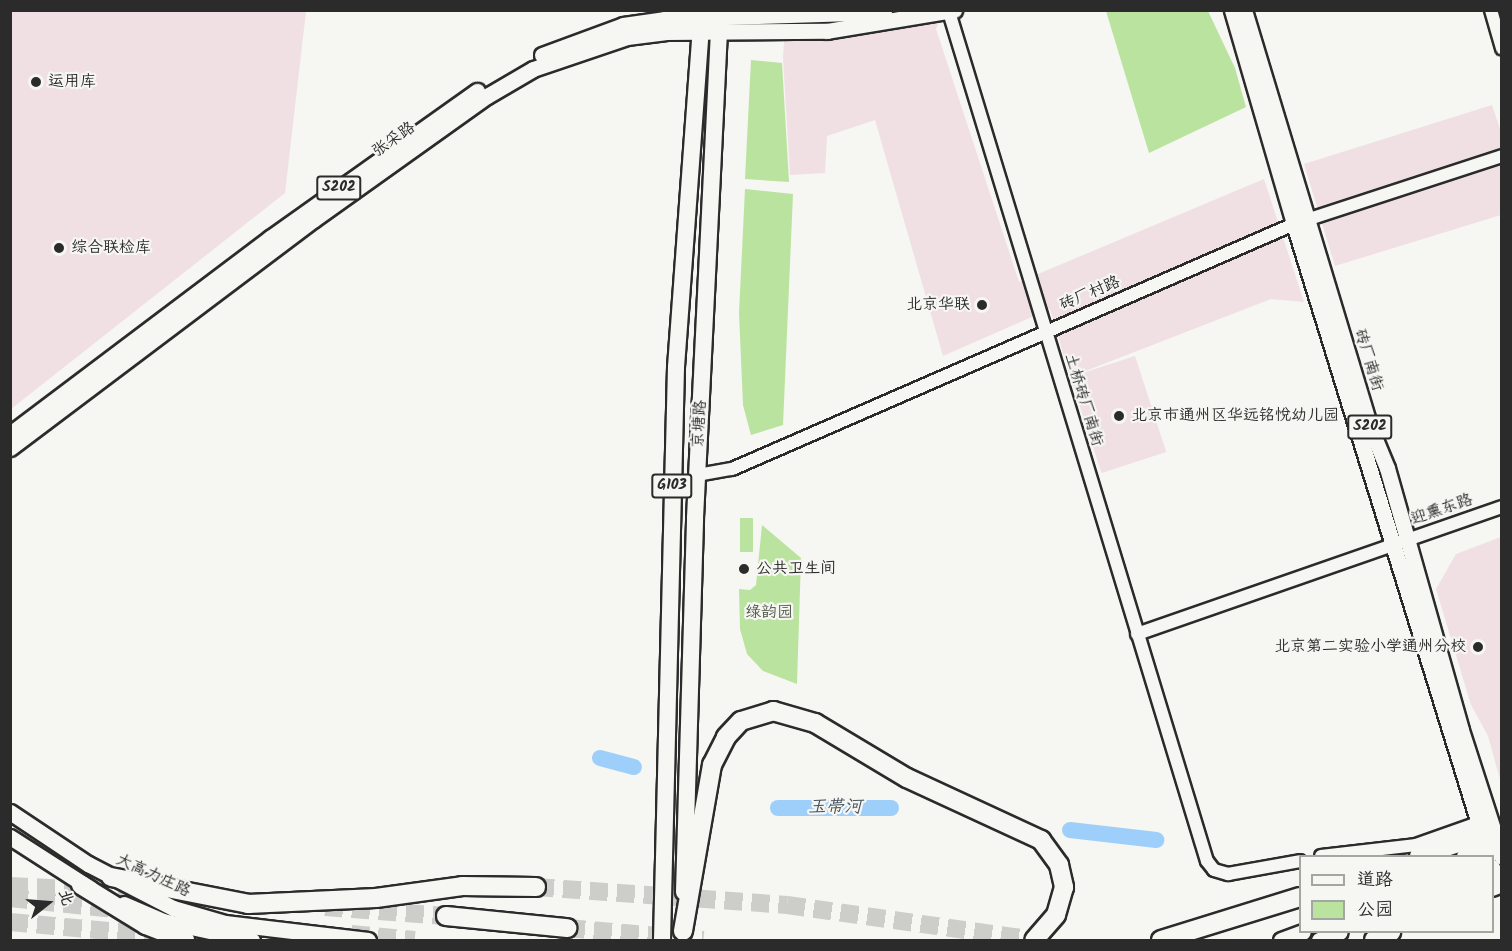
<!DOCTYPE html>
<meta charset="utf-8">
<style>
body{margin:0}
#map{position:relative;width:1512px;height:951px;overflow:hidden;background:#f6f6f2;font-family:Kalam,"LXGW WenKai TC",sans-serif}
div>[style]{position:absolute}
[style*='--x']{left:calc(var(--x)*1px);top:calc(var(--y)*1px);width:calc(var(--w)*1px);rotate:calc(var(--a)*1deg)}
.built>*{inset:0;background:#f0e0e4;transform-origin:0 0}
.green>*{inset:0;background:#bae39f;transform-origin:0 0}
.river>*{height:16px;margin:-8px;padding:0 8px;transform-origin:8px;border-radius:8px;background:#9ecffb}
.motorway-tunnel>*{height:18px;margin-top:-9px;transform-origin:0;background:repeating-linear-gradient(90deg,#cdcdca 0 18px,transparent 0 27px)}
.roads{filter:drop-shadow(2px 0 #2b2b2b) drop-shadow(-2px 0 #2b2b2b) drop-shadow(0 2px #2b2b2b) drop-shadow(0 -2px #2b2b2b)}
.tertiary>*{height:12px;margin:-6px;padding:0 6px;transform-origin:6px;border-radius:6px;background:#f6f6f2}
.primary>*{height:15px;margin:-7.5px;padding:0 7.5px;transform-origin:7.5px;border-radius:7.5px;background:#f6f6f2}
.trunk>*{height:16px;margin:-8px;padding:0 8px;transform-origin:8px;border-radius:8px;background:#f6f6f2}
.motorway>*{height:18px;margin:-9px;padding:0 9px;transform-origin:9px;border-radius:9px;background:#f6f6f2}
.dots>*{width:16px;height:16px;translate:-50% -50%;box-sizing:border-box;border:3px solid #f6f6f2;border-radius:50%}
span{translate:-50% -50%;white-space:nowrap;text-align:center;line-height:1.15;-webkit-text-stroke:4.5px #f6f6f2;paint-order:stroke}
.shield-label span{padding:2px 4px;background:#f6f6f2;border:2px solid;border-radius:4px;-webkit-text-stroke-width:0}
.shield-label{font-size:15px;color:#2b2b2b;font-weight:700}
.poi-label{font-size:16px;color:#2b2b2b}
.left{translate:0 -50%;text-align:left}
.right{translate:-100% -50%;text-align:right}
.street-label{font-size:16px;color:#2b2b2b}
.park-label{font-size:16px;color:#4f5948}
.water-label{font-size:18px;color:#48545f;font-style:italic}
.frame{position:absolute;inset:0;border:12px solid #2b2b2b;pointer-events:none}
.legend{position:absolute;left:1299px;top:855px;width:195px;height:78px;box-sizing:border-box;background:#f6f6f2;border:2px solid #a5a5a2;margin:0;padding:8px 10px;list-style:none;font-size:18px;color:#2b2b2b}
.legend li{display:flex;align-items:center;gap:12px;height:30px}
.legend b{width:30px;border:2px solid #a5a5a2}
.north{position:absolute;left:18px;top:873px;width:60px;height:60px;-webkit-text-stroke:4px #f6f6f2;paint-order:stroke;rotate:73deg;font-size:16px;font-weight:700;line-height:24px;text-align:center;color:#2b2b2b}
.north::after{content:'';display:block;margin:auto;width:21px;height:27px;background:#2b2b2b;clip-path:polygon(50% 0,100% 100%,50% 72%,0 100%)}
</style>
<div id="map">
<div class="built">
<i style="clip-path:polygon(11px 10px,306px 11px,285px 193px,11px 409px)"></i>
<i style="clip-path:polygon(786px 11px,944px 11px,936px 29px,1019px 282px,1264px 179px,1304px 302px,1271px 299px,1070px 377px,1050px 309px,943px 356px,875px 120px,827px 136px,825px 173px,790px 175px,783px 58px)"></i>
<i style="clip-path:polygon(1492px 105px,1501px 132px,1501px 215px,1335px 266px,1304px 164px)"></i>
<i style="left:1135px;top:356px;width:101px;height:68px;rotate:72deg"></i>
<i style="clip-path:polygon(1501px 537px,1502px 538px,1501px 783px,1488px 736px,1471px 705px,1436px 589px,1456px 554px)"></i>
</div>
<div class="green">
<i style="clip-path:polygon(1106px 11px,1208px 11px,1235px 68px,1246px 107px,1149px 153px)"></i>
<i style="clip-path:polygon(751px 60px,782px 63px,789px 182px,745px 179px)"></i>
<i style="clip-path:polygon(745px 189px,793px 194px,783px 425px,751px 435px,743px 405px,739px 313px)"></i>
<i style="left:740px;top:518px;width:13px;height:34px"></i>
<i style="clip-path:polygon(762px 525px,801px 558px,797px 684px,763px 671px,747px 654px,740px 629px,739px 589px,750px 590px,756px 585px)"></i>
</div>
<div class="river">
<i style="--x:600;--y:758;--w:35;--a:15"></i>
<i style="--x:778;--y:808;--w:113;--a:0"></i>
<i style="--x:1070;--y:830;--w:87;--a:6.6"></i>
</div>
<div class="motorway-tunnel">
<i style="--x:10;--y:886;--w:138;--a:2.9"></i>
<i style="--x:536;--y:887;--w:252;--a:4.1"></i>
<i style="--x:787;--y:905;--w:251;--a:8"></i>
<i style="--x:10;--y:898;--w:114;--a:6.1"></i>
<i style="--x:325;--y:907;--w:121;--a:4.3"></i>
<i style="--x:10;--y:922;--w:198;--a:5.2"></i>
<i style="--x:567;--y:928;--w:137;--a:5"></i>
<i style="--x:351;--y:934;--w:64;--a:5.4"></i>
</div>
<div class="roads">
<div class="tertiary">
<i style="--x:1491;--y:10;--w:40;--a:74"></i>
<i style="--x:949;--y:12;--w:887;--a:73.1"></i>
<i style="--x:1207;--y:861;--w:11;--a:52"></i>
<i style="--x:1214;--y:870;--w:15;--a:16"></i>
<i style="--x:1228;--y:874;--w:73;--a:-10.2"></i>
<i style="--x:697;--y:475;--w:36;--a:-10"></i>
<i style="--x:732;--y:469;--w:613;--a:-23.55"></i>
<i style="--x:1294;--y:224;--w:219;--a:-18.1"></i>
<i style="--x:1137;--y:634;--w:386;--a:-19.2"></i>
<i style="--x:1321;--y:856;--w:96;--a:-6.6"></i>
<i style="--x:1416;--y:845;--w:66;--a:-19.5"></i>
</div>
<div class="primary">
<i style="--x:1232;--y:10;--w:223;--a:73.8"></i>
<i style="--x:1294;--y:224;--w:661;--a:72.85"></i>
<i style="--x:1244;--y:10;--w:430;--a:73.2"></i>
<i style="--x:1368;--y:422;--w:50;--a:67.6"></i>
<i style="--x:1387;--y:468;--w:272;--a:74.2"></i>
<i style="--x:1461;--y:730;--w:133;--a:72.1"></i>
<i style="--x:542;--y:55;--w:86;--a:-20.3"></i>
<i style="--x:623;--y:25;--w:41;--a:-8.3"></i>
<i style="--x:664;--y:19;--w:220;--a:-1.8"></i>
<i style="--x:10;--y:434;--w:326;--a:-37"></i>
<i style="--x:270;--y:238;--w:254;--a:-35.4"></i>
<i style="--x:10;--y:448;--w:379;--a:-37"></i>
<i style="--x:313;--y:220;--w:214;--a:-35.5"></i>
<i style="--x:487;--y:96;--w:53;--a:-30.4"></i>
<i style="--x:533;--y:69;--w:99;--a:-18.8"></i>
<i style="--x:627;--y:37;--w:38;--a:-7"></i>
<i style="--x:665;--y:32;--w:162;--a:-0.4"></i>
<i style="--x:827;--y:31;--w:129;--a:-9.4"></i>
<i style="--x:10;--y:812;--w:94;--a:33.7"></i>
<i style="--x:88;--y:864;--w:96;--a:27.4"></i>
<i style="--x:173;--y:908;--w:54;--a:16.1"></i>
<i style="--x:225;--y:923;--w:144;--a:6.8"></i>
<i style="--x:10;--y:837;--w:96;--a:32.7"></i>
<i style="--x:1464;--y:856;--w:31;--a:-22"></i>
<i style="--x:1492;--y:867;--w:19;--a:72"></i>
<i style="--x:124;--y:904;--w:43;--a:23.6"></i>
<i style="--x:163;--y:921;--w:91;--a:12.1"></i>
<i style="--x:1281;--y:940;--w:23;--a:-20"></i>
<i style="--x:1319;--y:940;--w:22;--a:-21"></i>
</div>
<div class="trunk">
<i style="--x:684;--y:892;--w:374;--a:-88.3"></i>
<i style="--x:695;--y:518;--w:509;--a:-87.18"></i>
<i style="--x:662;--y:940;--w:573;--a:-88.6"></i>
<i style="--x:676;--y:367;--w:358;--a:-85.8"></i>
</div>
<div class="motorway">
<i style="--x:1419;--y:856;--w:66;--a:-18.4"></i>
<i style="--x:1482;--y:835;--w:17;--a:28"></i>
<i style="--x:111;--y:877;--w:140;--a:11.1"></i>
<i style="--x:248;--y:904;--w:128;--a:-2.7"></i>
<i style="--x:376;--y:898;--w:87;--a:-7.9"></i>
<i style="--x:462;--y:886;--w:74;--a:0.8"></i>
<i style="--x:81;--y:885;--w:76;--a:31.6"></i>
<i style="--x:146;--y:925;--w:42;--a:21"></i>
<i style="--x:1492;--y:887;--w:11;--a:-22"></i>
<i style="--x:446;--y:916;--w:122;--a:5.7"></i>
<i style="--x:683;--y:931;--w:169;--a:-80.1"></i>
<i style="--x:712;--y:765;--w:31;--a:-63"></i>
<i style="--x:726;--y:737;--w:22;--a:-47"></i>
<i style="--x:741;--y:721;--w:34;--a:-17"></i>
<i style="--x:773;--y:711;--w:44;--a:15.9"></i>
<i style="--x:815;--y:723;--w:107;--a:30.9"></i>
<i style="--x:907;--y:778;--w:148;--a:24.8"></i>
<i style="--x:1041;--y:840;--w:31;--a:54"></i>
<i style="--x:1059;--y:865;--w:23;--a:77"></i>
<i style="--x:1064;--y:887;--w:29;--a:106"></i>
<i style="--x:1056;--y:915;--w:33;--a:131"></i>
<i style="--x:1161;--y:940;--w:145;--a:-17.2"></i>
<i style="--x:1374;--y:940;--w:19;--a:-25"></i>
</div>
</div>
<div class="dots">
<i style="left:36px;top:82px;background:#2b2b2b"></i>
<i style="left:59px;top:248px;background:#2b2b2b"></i>
<i style="left:982px;top:305px;background:#2b2b2b"></i>
<i style="left:1119px;top:416px;background:#2b2b2b"></i>
<i style="left:744px;top:569px;background:#2b2b2b"></i>
<i style="left:1478px;top:647px;background:#2b2b2b"></i>
</div>
<div class="shield-label">
<span style="left:339px;top:188px">S202</span>
<span style="left:1370px;top:427px">S202</span>
<span style="left:672px;top:486px">G103</span>
</div>
<div class="poi-label">
<span class="left" style="left:48px;top:82px">运用库</span>
<span class="left" style="left:71px;top:248px">综合联检库</span>
<span class="right" style="left:970px;top:305px">北京华联</span>
<span class="left" style="left:1131px;top:416px">北京市通州区华远铭悦幼儿园</span>
<span class="left" style="left:756px;top:569px">公共卫生间</span>
<span class="right" style="left:1466px;top:647px">北京第二实验小学通州分校</span>
</div>
<div class="street-label">
<span style="left:394px;top:140px;rotate:-35deg">张采路</span>
<span style="left:1090px;top:294px;rotate:-23deg">砖厂村路</span>
<span style="left:1368px;top:360px;rotate:73deg">砖厂南街</span>
<span style="left:1083px;top:400px;rotate:73deg">土桥砖厂南街</span>
<span style="left:700px;top:424px;rotate:-87deg">京塘路</span>
<span style="left:1442px;top:510px;rotate:-19deg">迎熏东路</span>
<span style="left:153px;top:876px;rotate:25deg">大高力庄路</span>
</div>
<div class="park-label">
<span style="left:769px;top:613px">绿韵园</span>
</div>
<div class="water-label">
<span style="left:835px;top:808px">玉带河</span>
</div>
<div class="frame"></div>
<ul class="legend">
<li><b style="height:8px;background:#f6f6f2"></b>道路</li>
<li><b style="height:16px;background:#bae39f"></b>公园</li>
</ul>
<div class="north">北</div>
</div>
